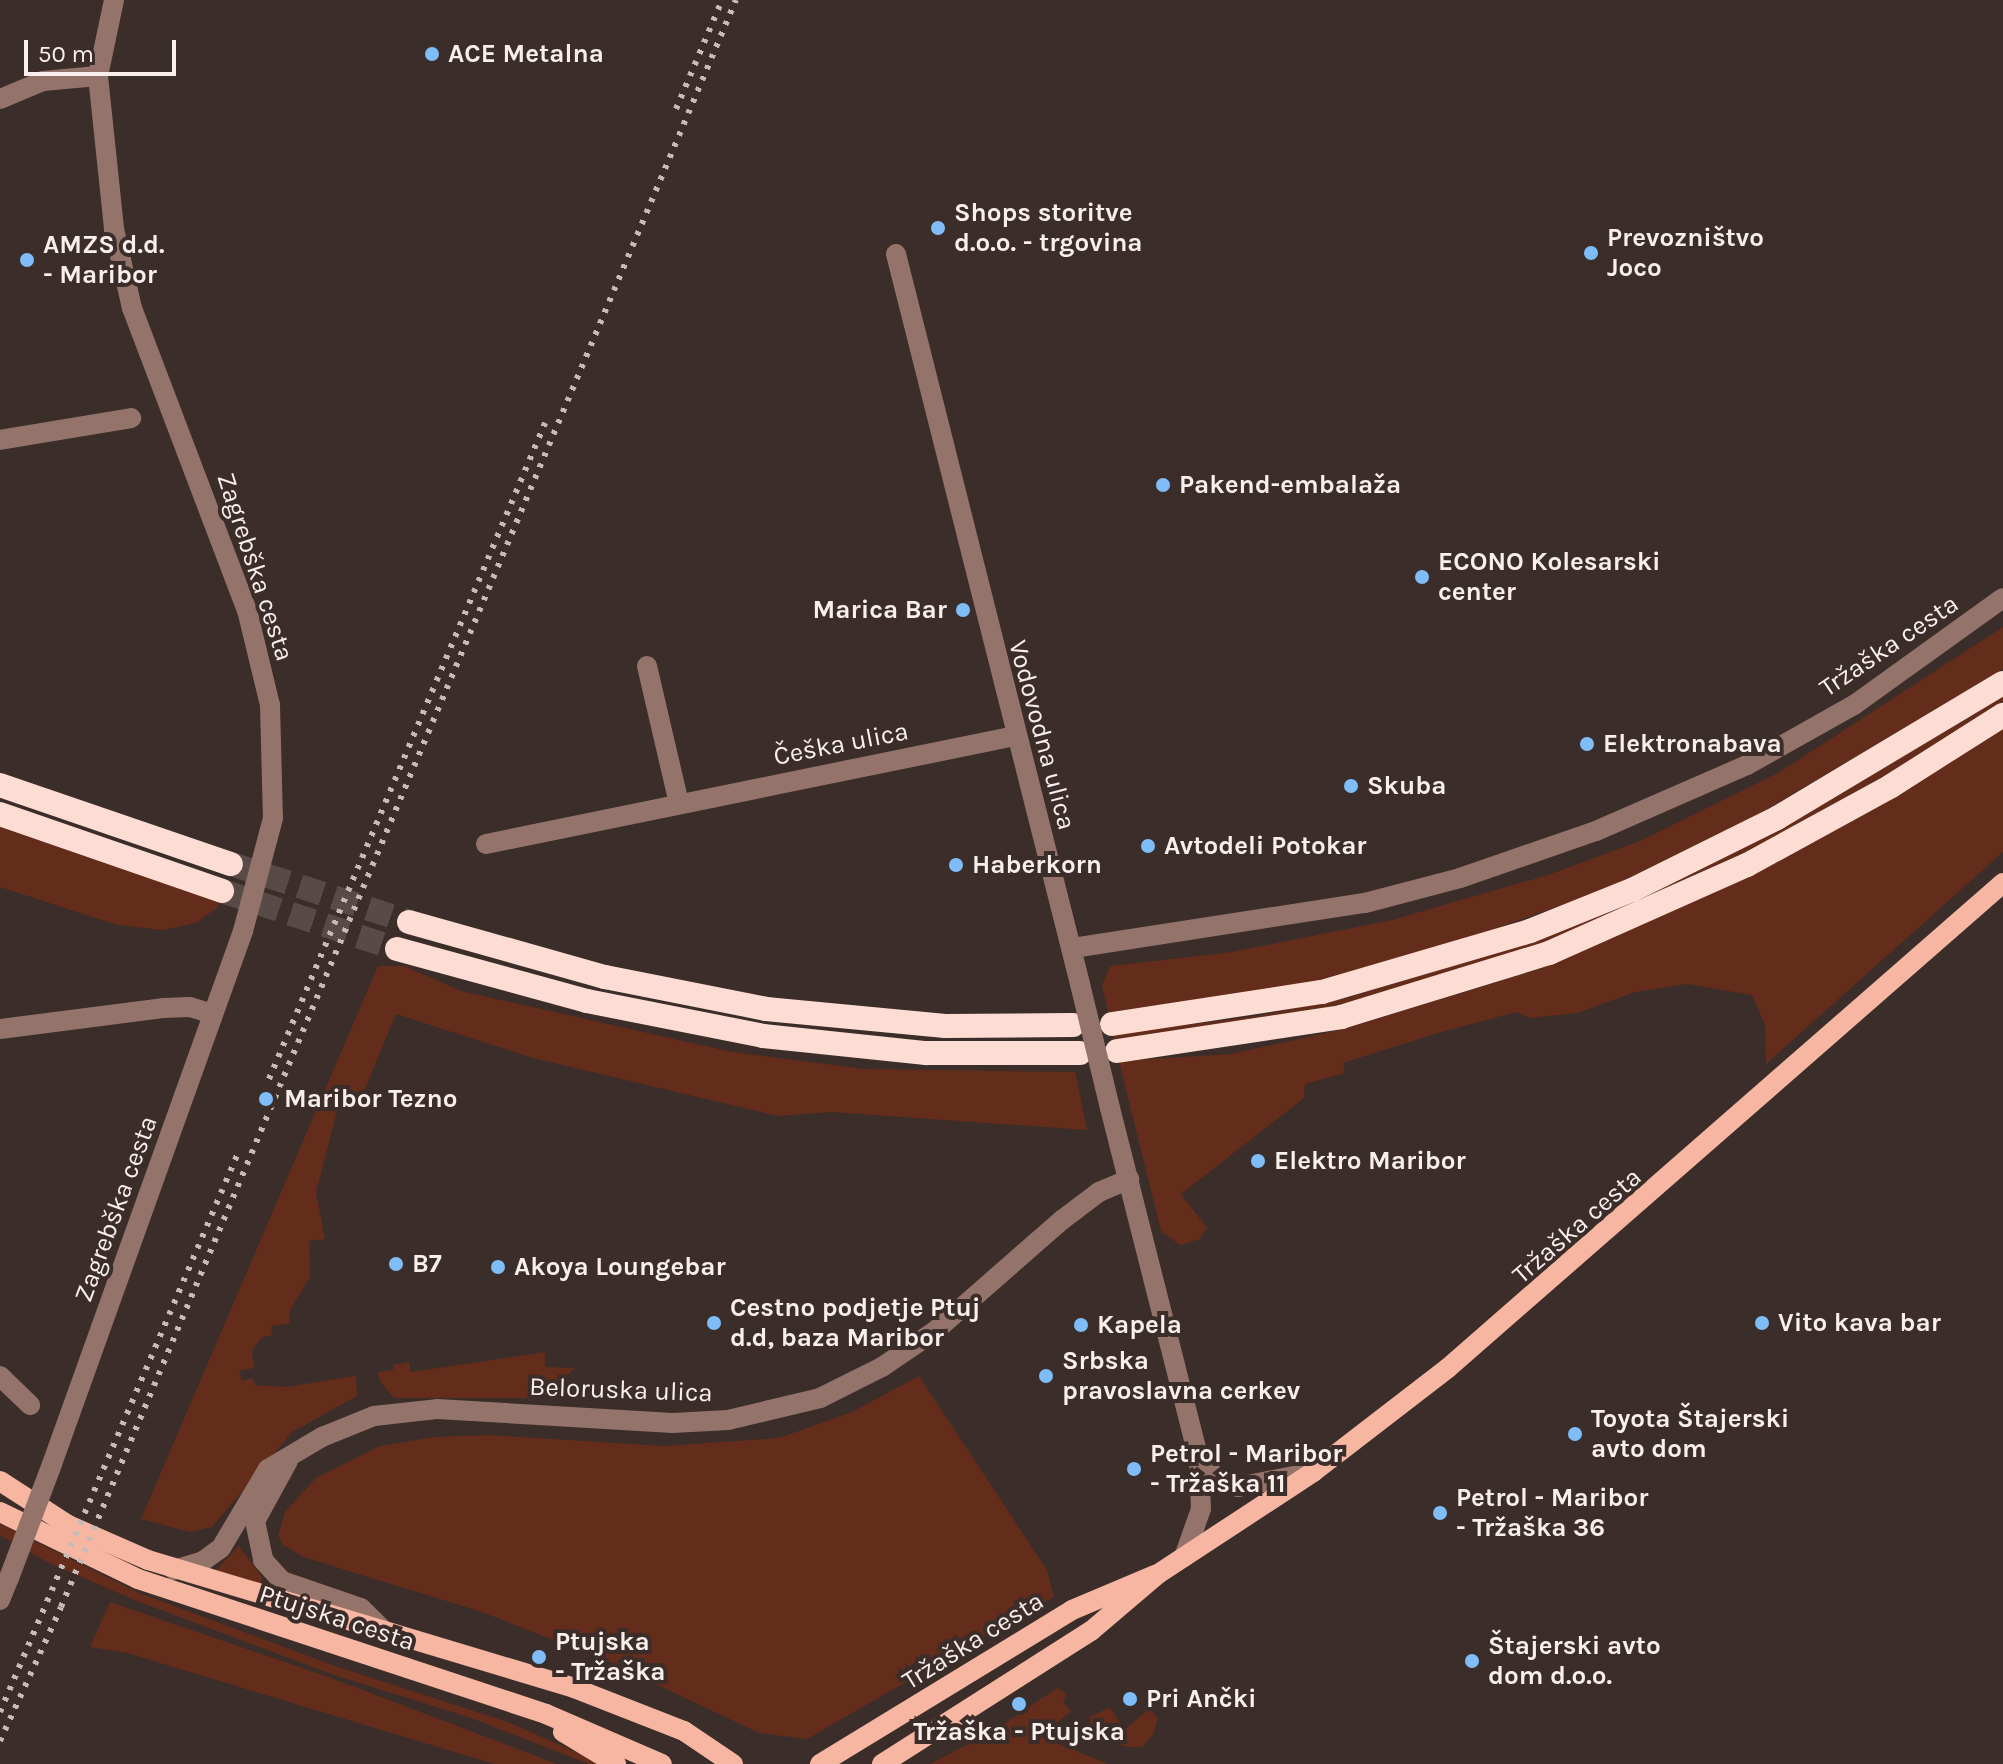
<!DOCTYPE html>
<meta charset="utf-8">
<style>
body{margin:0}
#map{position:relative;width:2003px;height:1764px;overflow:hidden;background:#3b2d29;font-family:Karla,sans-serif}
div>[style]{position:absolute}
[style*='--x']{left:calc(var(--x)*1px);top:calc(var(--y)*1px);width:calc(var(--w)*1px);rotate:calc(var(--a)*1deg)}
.green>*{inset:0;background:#642c1a}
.highway-tunnel>*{height:24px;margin-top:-12px;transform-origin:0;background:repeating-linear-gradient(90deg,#584a46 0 24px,transparent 0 36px)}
.minor>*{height:20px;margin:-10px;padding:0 10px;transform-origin:10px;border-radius:10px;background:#94746a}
.major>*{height:20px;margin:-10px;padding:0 10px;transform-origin:10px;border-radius:10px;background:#f7b6a1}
.highway>*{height:24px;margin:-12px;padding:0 12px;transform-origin:12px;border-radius:12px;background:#fdddd3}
.rail>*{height:6px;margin-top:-3px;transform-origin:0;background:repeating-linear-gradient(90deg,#c6bbb8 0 4px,transparent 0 12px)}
.minor-bridge>*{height:20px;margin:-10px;padding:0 10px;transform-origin:10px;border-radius:10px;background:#94746a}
.dots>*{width:22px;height:22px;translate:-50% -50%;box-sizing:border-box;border:4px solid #3b2d29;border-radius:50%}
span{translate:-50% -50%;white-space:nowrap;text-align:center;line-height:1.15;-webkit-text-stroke:8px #3b2d29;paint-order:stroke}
.poi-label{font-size:26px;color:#f9efec;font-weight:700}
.left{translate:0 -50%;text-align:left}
.right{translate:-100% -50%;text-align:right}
.street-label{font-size:26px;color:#f9efec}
.scale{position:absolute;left:24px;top:40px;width:152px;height:36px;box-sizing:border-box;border:4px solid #f9efec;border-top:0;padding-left:10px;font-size:24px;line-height:28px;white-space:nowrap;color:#f9efec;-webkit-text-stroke:6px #3b2d29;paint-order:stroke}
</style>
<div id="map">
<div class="green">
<i style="clip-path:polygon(2003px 627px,2003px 669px,1742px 824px,1599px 892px,1400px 962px,1293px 987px,1108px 1012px,1102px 985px,1110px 966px,1232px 952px,1392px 920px,1548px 875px,1640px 841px,1778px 773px)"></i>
<i style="clip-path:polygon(2003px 695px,2003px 702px,1896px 769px,1759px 846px,1543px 943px,1351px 1002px,1259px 1021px,1113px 1039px,1113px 1034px,1257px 1016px,1350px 997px,1541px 938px,1756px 841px)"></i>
<i style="clip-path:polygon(2003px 723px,2003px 852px,1766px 1064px,1765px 1025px,1752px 995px,1687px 984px,1636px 992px,1577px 1013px,1529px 1018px,1516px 1012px,1435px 1034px,1343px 1063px,1345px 1073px,1305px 1084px,1304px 1098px,1181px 1194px,1207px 1228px,1200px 1239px,1180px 1245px,1161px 1231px,1119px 1061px,1230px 1054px,1340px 1030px,1543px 968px,1782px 859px)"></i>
<i style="clip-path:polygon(0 824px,221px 897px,218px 907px,196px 923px,163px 930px,117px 925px,0 887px)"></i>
<i style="clip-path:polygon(378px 966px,404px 966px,461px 991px,732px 1052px,864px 1069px,1075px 1072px,1087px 1130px,832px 1112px,778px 1116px,533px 1058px,396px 1014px,360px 1101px,338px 1107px,316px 1192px,325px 1239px,309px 1241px,310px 1277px,289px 1312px,290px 1323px,271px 1326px,272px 1335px,261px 1338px,252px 1351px,254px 1368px,239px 1371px,242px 1381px,253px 1378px,255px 1385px,285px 1387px,356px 1376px,357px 1396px,292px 1432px,212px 1527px,190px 1532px,141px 1519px)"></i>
<i style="clip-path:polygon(545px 1352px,545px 1367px,575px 1368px,541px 1398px,394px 1398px,380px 1381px,378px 1372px,393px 1370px,394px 1365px,409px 1362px,411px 1372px)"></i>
<i style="clip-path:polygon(919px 1376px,1047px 1570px,1054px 1597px,807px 1739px,759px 1733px,607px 1661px,482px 1612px,303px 1557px,282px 1544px,278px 1535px,285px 1512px,316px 1478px,380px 1446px,434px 1437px,488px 1435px,664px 1446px,779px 1438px,852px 1412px)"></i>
<i style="clip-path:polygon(0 1524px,139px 1593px,335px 1666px,508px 1722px,603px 1764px,589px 1764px,471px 1718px,334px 1675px,137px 1601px,47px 1562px,0 1535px)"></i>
<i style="clip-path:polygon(239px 1546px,262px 1577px,261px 1584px,216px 1570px)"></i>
<i style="clip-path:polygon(110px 1602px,331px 1678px,557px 1764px,494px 1764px,127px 1653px,90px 1647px)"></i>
<i style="clip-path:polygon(1057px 1688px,1067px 1694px,1063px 1702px,1071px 1711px,1048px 1730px,1047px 1739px,1108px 1764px,930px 1764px,992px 1732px)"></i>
<i style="clip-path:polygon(1110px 1707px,1124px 1730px,1150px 1708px,1158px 1719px,1153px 1735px,1142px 1747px,1128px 1747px,1117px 1744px,1123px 1733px,1119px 1727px,1105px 1735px,1090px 1727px,1090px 1717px)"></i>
</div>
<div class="highway-tunnel">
<i style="--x:231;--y:864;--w:187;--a:18"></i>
<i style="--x:222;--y:891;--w:184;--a:18.3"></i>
</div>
<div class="minor">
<i style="--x:114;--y:0;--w:78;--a:101.9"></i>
<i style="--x:98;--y:76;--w:154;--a:84"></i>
<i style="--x:114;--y:229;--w:81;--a:77.2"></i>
<i style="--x:132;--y:308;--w:323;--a:69.2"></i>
<i style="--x:247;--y:610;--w:98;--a:76.4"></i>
<i style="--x:270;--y:705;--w:113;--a:88.5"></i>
<i style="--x:0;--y:99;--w:47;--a:-22.7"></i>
<i style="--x:43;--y:81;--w:55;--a:-5.2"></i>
<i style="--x:896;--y:254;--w:753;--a:75.85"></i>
<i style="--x:0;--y:440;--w:133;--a:-9.5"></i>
<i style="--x:647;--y:666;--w:142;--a:76.9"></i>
<i style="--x:486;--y:844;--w:540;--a:-11.54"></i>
<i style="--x:1073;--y:948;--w:295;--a:-8.8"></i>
<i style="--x:1365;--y:903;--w:98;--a:-14.7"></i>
<i style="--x:1460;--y:878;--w:144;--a:-19.1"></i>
<i style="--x:1596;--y:831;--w:165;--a:-23.6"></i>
<i style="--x:1747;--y:765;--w:123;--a:-29.3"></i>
<i style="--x:1854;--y:705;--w:183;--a:-35.7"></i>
<i style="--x:0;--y:1029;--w:164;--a:-7.3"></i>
<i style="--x:163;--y:1008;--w:27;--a:-2"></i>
<i style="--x:190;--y:1007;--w:24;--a:17"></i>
<i style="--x:1110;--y:1108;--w:363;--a:75.8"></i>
<i style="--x:1199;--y:1460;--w:49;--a:87.7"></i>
<i style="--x:1201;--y:1509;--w:51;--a:109.5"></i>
<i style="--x:0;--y:1376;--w:42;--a:44"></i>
<i style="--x:1199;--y:1460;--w:32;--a:44"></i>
<i style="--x:1222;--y:1482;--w:17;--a:17"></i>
<i style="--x:1238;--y:1487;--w:72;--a:-11.2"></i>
<i style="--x:288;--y:1461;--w:68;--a:118.8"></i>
<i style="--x:255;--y:1521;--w:40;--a:78"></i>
<i style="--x:263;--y:1560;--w:28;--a:48"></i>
<i style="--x:282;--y:1581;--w:83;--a:18.9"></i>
<i style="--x:361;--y:1608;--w:31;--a:45"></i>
<i style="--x:52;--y:1464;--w:566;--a:-70.28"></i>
<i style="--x:174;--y:1570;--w:30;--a:-17"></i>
<i style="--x:203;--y:1561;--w:22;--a:-36"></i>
<i style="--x:221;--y:1548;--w:92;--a:-59.3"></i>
<i style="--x:268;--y:1469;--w:63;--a:-30.7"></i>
<i style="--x:322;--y:1437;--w:56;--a:-22"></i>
<i style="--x:374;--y:1416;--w:63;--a:-6.3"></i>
<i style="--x:437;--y:1409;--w:236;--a:3.4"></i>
<i style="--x:673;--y:1423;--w:55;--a:-3.1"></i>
<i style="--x:728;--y:1420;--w:95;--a:-13.4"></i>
<i style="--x:820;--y:1398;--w:69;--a:-26.6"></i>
<i style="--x:882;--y:1367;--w:64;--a:-34.2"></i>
<i style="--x:935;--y:1331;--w:169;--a:-41.2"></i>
<i style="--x:1062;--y:1220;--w:46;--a:-37.1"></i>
<i style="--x:1099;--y:1192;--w:33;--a:-23"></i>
<i style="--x:0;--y:1600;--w:24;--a:-68"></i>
</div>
<div class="major">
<i style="--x:0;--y:1481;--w:81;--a:32.9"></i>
<i style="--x:68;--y:1525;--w:87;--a:23.6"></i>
<i style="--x:148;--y:1560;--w:445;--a:16.7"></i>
<i style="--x:574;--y:1688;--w:118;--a:21.4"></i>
<i style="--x:684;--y:1731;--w:59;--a:34"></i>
<i style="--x:0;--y:1512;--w:153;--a:25.9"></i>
<i style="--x:138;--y:1579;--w:430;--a:18.3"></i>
<i style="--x:546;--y:1714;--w:126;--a:23.3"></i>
<i style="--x:563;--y:1732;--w:62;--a:31.1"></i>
<i style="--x:820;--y:1764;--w:295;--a:-31.4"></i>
<i style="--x:1072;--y:1610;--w:90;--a:-22.9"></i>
<i style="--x:882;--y:1764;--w:248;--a:-32.5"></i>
<i style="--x:1091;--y:1631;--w:88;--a:-40.4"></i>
<i style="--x:1158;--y:1574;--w:186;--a:-33.3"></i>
<i style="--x:1313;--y:1472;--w:170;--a:-37.6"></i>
<i style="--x:1448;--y:1368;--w:737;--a:-41.15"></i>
</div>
<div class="highway">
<i style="--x:0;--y:785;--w:244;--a:18.9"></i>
<i style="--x:0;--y:814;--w:235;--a:19.1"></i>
<i style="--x:409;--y:922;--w:204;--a:15.7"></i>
<i style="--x:605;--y:977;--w:164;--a:11.2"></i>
<i style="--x:766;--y:1009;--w:180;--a:5.4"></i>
<i style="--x:945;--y:1026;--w:128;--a:-0.4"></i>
<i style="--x:397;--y:949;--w:197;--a:15.3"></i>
<i style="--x:587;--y:1001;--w:179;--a:11.2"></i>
<i style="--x:763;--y:1036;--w:164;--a:6"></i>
<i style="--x:926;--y:1053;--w:154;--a:0"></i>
<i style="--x:1112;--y:1024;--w:212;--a:-8.7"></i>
<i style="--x:1322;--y:992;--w:217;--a:-16.3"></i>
<i style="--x:1530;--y:931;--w:110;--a:-21.9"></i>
<i style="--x:1632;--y:890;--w:162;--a:-26.4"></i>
<i style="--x:1777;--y:818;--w:263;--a:-30.9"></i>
<i style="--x:1117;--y:1051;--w:227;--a:-8.6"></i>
<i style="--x:1341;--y:1017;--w:218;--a:-17.1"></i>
<i style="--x:1549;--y:953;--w:217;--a:-24"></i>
<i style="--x:1747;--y:865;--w:164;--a:-28.7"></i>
<i style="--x:1891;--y:786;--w:133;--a:-32.4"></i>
</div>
<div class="rail">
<i style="--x:676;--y:109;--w:118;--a:-67.1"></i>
<i style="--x:269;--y:1079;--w:712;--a:-67.18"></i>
<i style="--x:0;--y:1712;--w:608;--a:-66.94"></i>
<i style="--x:0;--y:1741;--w:147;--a:-65.5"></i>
<i style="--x:61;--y:1607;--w:1743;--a:-67.22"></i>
</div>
<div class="minor-bridge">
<i style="--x:243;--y:931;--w:117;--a:-75.1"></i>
<i style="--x:1080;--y:984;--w:128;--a:76.4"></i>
<i style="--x:9;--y:1578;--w:122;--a:-69.3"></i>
</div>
<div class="dots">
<i style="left:432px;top:54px;background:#7fbdf9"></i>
<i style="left:938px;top:228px;background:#7fbdf9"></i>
<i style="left:1591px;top:253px;background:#7fbdf9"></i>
<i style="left:27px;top:260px;background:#7fbdf9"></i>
<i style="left:1163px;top:485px;background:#7fbdf9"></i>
<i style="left:1422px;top:577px;background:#7fbdf9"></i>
<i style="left:963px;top:610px;background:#7fbdf9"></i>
<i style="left:1587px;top:744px;background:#7fbdf9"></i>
<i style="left:1351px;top:786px;background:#7fbdf9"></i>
<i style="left:1148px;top:846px;background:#7fbdf9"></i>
<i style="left:956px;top:865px;background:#7fbdf9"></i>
<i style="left:266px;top:1099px;background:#7fbdf9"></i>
<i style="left:1258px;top:1161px;background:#7fbdf9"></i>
<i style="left:396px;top:1264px;background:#7fbdf9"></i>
<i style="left:498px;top:1267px;background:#7fbdf9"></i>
<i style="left:714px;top:1323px;background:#7fbdf9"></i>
<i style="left:1762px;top:1323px;background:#7fbdf9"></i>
<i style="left:1081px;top:1325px;background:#7fbdf9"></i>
<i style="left:1046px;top:1376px;background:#7fbdf9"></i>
<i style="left:1575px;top:1434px;background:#7fbdf9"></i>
<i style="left:1134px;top:1469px;background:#7fbdf9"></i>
<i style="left:1440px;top:1513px;background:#7fbdf9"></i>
<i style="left:539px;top:1657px;background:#7fbdf9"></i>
<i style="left:1472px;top:1661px;background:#7fbdf9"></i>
<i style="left:1130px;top:1699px;background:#7fbdf9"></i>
<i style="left:1019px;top:1704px;background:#7fbdf9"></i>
</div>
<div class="poi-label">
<span class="left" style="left:448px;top:54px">ACE Metalna</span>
<span class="left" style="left:954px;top:228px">Shops storitve<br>d.o.o. - trgovina</span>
<span class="left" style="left:1607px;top:253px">Prevozništvo<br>Joco</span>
<span class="left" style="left:43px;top:260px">AMZS d.d.<br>- Maribor</span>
<span class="left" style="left:1179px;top:485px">Pakend-embalaža</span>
<span class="left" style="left:1438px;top:577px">ECONO Kolesarski<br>center</span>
<span class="right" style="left:947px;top:610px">Marica Bar</span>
<span class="left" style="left:1603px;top:744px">Elektronabava</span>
<span class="left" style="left:1367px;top:786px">Skuba</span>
<span class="left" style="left:1164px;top:846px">Avtodeli Potokar</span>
<span class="left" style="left:972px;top:865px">Haberkorn</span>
<span class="left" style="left:284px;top:1099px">Maribor Tezno</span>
<span class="left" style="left:1274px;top:1161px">Elektro Maribor</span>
<span class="left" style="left:412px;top:1264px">B7</span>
<span class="left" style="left:514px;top:1267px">Akoya Loungebar</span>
<span class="left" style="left:730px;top:1323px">Cestno podjetje Ptuj<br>d.d, baza Maribor</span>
<span class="left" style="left:1778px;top:1323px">Vito kava bar</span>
<span class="left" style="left:1097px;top:1325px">Kapela</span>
<span class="left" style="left:1062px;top:1376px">Srbska<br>pravoslavna cerkev</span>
<span class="left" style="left:1591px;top:1434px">Toyota Štajerski<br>avto dom</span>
<span class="left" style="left:1150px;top:1469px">Petrol - Maribor<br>- Tržaška 11</span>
<span class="left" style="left:1456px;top:1513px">Petrol - Maribor<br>- Tržaška 36</span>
<span class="left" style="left:555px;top:1657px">Ptujska<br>- Tržaška</span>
<span class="left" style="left:1488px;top:1661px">Štajerski avto<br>dom d.o.o.</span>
<span class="left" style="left:1146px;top:1699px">Pri Ančki</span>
<span style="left:1019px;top:1732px">Tržaška - Ptujska</span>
</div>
<div class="street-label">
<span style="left:255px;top:567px;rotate:72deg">Zagrebška cesta</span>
<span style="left:1889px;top:646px;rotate:-34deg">Tržaška cesta</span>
<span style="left:1042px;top:735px;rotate:75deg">Vodovodna ulica</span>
<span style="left:841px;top:744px;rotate:-11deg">Češka ulica</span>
<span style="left:116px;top:1209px;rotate:-70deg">Zagrebška cesta</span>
<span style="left:1577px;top:1226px;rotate:-41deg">Tržaška cesta</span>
<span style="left:621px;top:1390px;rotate:2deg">Beloruska ulica</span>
<span style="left:337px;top:1618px;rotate:18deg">Ptujska cesta</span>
<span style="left:973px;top:1641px;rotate:-32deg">Tržaška cesta</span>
</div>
<div class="scale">50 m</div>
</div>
